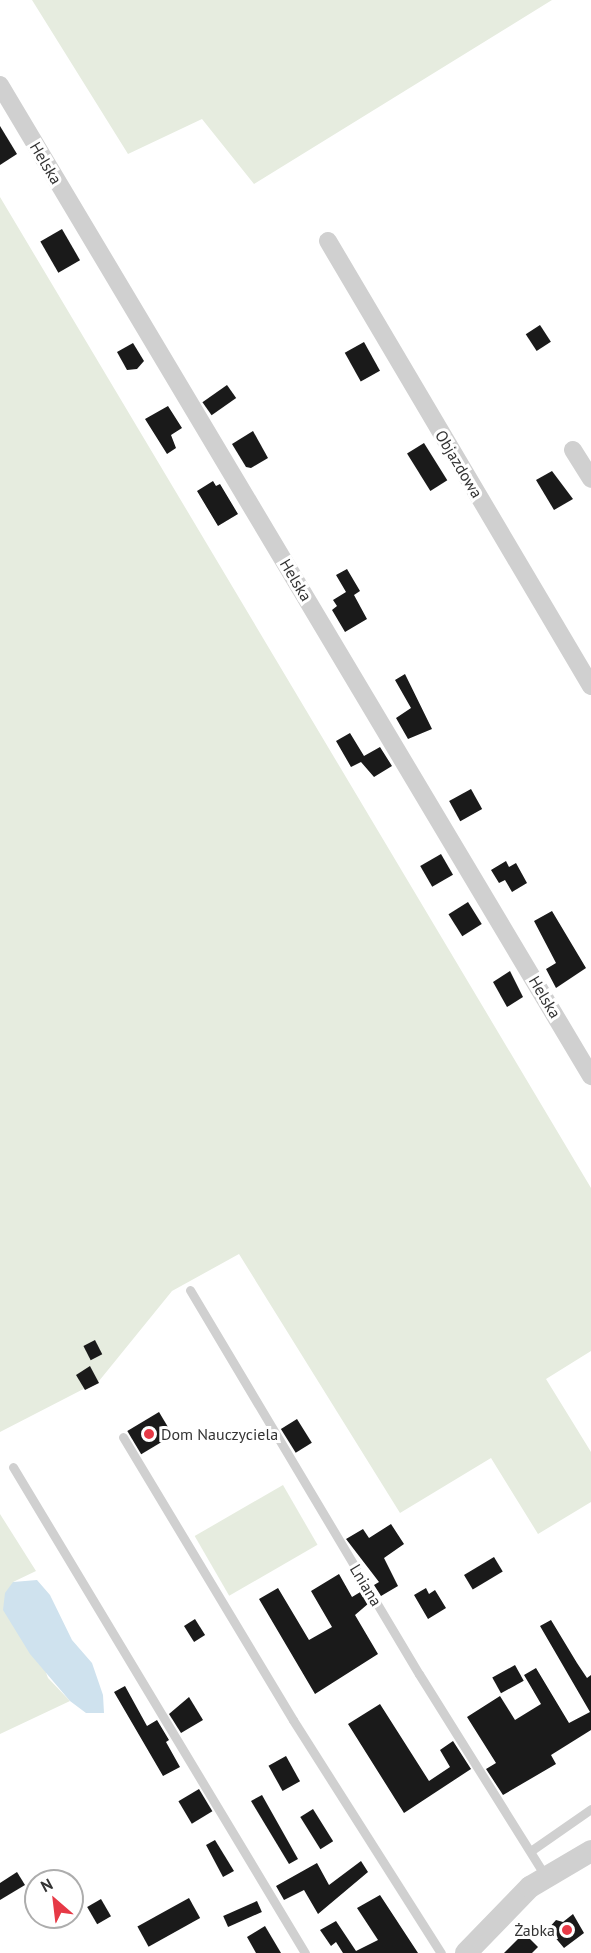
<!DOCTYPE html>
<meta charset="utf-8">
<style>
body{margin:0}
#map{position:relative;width:591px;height:1953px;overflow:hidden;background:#fff;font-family:"PT Sans",sans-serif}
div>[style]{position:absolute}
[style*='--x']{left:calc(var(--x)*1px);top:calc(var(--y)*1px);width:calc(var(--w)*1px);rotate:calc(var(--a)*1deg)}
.green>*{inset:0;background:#e6ecdf;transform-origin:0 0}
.water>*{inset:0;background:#cfe2ee}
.building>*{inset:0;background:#1a1a1a;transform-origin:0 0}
.service>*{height:9px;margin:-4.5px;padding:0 4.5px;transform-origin:4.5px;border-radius:4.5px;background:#d0d0d0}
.minor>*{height:18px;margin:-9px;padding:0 9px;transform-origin:9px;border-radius:9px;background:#d0d0d0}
.tertiary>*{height:22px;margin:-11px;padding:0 11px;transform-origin:11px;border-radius:11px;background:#d0d0d0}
.dots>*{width:16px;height:16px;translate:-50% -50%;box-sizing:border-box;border:3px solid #fff;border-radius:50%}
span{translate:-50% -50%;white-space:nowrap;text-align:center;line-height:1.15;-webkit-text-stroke:6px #fff;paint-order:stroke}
.street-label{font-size:16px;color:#333}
.poi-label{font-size:16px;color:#333}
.left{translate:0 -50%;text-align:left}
.right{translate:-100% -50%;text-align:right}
.north{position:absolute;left:24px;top:1869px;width:60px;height:60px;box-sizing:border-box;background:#fff;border:2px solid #adadad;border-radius:50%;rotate:332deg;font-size:16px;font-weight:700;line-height:24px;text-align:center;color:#333}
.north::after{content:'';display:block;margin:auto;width:21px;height:27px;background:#e63946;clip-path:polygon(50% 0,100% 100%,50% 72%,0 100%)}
</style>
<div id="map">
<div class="green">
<i style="clip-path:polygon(32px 0,552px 0,254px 184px,202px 119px,128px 154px)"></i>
<i style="clip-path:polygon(0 197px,591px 1188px,591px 1351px,546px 1379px,591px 1452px,591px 1502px,538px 1534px,491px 1458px,400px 1513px,239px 1254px,172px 1291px,99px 1381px,0 1432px)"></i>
<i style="left:283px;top:1485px;width:69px;height:102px;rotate:60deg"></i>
<i style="clip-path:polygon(0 1514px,36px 1571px,13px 1582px,48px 1678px,70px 1701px,0 1734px)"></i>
</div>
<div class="water">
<i style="clip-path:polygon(37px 1580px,50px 1595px,72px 1640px,92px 1663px,103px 1695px,104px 1713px,86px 1713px,70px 1701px,30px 1654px,3px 1610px,5px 1593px,13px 1582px)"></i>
</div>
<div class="building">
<i style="clip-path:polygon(0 126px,17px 154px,0 165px)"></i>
<i style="left:62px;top:229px;width:36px;height:25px;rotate:60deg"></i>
<i style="left:540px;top:325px;width:20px;height:17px;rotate:57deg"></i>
<i style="left:364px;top:342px;width:33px;height:22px;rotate:61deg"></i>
<i style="clip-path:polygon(133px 343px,144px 361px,137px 369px,127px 370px,117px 352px)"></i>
<i style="left:227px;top:385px;width:16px;height:30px;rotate:55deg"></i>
<i style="clip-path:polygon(168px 406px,182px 428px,171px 435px,176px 448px,167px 454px,145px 419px)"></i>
<i style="clip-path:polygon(253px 431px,268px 458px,251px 468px,246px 467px,232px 444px)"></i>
<i style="left:424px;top:443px;width:44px;height:20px;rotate:58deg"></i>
<i style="clip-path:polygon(552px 471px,573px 499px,554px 510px,536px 480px)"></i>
<i style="clip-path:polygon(213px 481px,216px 486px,220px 484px,238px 514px,218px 526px,197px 491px)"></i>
<i style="clip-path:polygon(347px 569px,360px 591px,354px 595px,367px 619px,345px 632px,332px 610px,337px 606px,333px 600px,346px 592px,336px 575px)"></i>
<i style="clip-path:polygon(405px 674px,432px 729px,408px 739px,396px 718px,411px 708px,395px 680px)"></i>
<i style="clip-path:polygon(350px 733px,364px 756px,380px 747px,392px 766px,374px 777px,361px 762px,351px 767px,336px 741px)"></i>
<i style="left:471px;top:789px;width:23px;height:25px;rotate:61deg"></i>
<i style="left:441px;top:854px;width:24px;height:24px;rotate:60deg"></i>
<i style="clip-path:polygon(506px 861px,509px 867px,516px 863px,527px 883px,512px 892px,505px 880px,499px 883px,491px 870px)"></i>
<i style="left:468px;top:902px;width:26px;height:23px;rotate:58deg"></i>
<i style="clip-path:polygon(552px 911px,586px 968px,556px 988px,546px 969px,556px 963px,534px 921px)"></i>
<i style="clip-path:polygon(510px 971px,523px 997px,507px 1007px,493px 982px)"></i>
<i style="left:95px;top:1340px;width:16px;height:13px;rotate:63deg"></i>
<i style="clip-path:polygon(90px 1366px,99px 1383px,85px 1390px,76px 1375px)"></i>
<i style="left:159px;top:1412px;width:27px;height:37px;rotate:59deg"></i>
<i style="left:297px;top:1419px;width:28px;height:19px;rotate:58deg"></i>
<i style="clip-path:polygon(391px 1524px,404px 1544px,384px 1558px,398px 1586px,381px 1596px,374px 1585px,379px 1582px,346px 1539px,363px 1529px,369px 1538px)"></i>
<i style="left:494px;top:1557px;width:17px;height:35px;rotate:59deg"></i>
<i style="clip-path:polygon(339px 1574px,352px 1597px,362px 1591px,369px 1603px,355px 1615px,378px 1654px,315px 1694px,259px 1599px,278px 1588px,309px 1640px,332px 1627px,311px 1591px)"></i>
<i style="clip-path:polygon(426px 1588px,429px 1594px,435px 1590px,446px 1608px,428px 1619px,414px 1595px)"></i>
<i style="left:195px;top:1619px;width:19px;height:13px;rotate:58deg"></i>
<i style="clip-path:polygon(551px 1620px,577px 1663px,587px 1678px,591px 1675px,591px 1730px,551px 1755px,556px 1764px,503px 1795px,486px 1769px,496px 1763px,467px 1717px,500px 1696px,515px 1720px,541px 1704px,524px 1675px,536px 1668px,569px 1723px,590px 1712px,540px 1626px)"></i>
<i style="left:515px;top:1665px;width:18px;height:26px;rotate:61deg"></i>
<i style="clip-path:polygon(125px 1686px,147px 1726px,157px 1720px,169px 1740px,166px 1742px,180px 1767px,163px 1776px,114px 1692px)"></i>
<i style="clip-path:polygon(189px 1697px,203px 1720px,181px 1733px,169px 1714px)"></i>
<i style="clip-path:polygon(380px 1704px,429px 1781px,450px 1767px,440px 1750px,453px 1741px,471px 1769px,404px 1813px,348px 1724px)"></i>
<i style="left:286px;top:1756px;width:29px;height:20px;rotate:61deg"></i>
<i style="left:199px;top:1789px;width:26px;height:24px;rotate:59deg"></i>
<i style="clip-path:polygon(262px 1795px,298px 1859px,289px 1864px,251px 1801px)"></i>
<i style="left:313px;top:1809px;width:38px;height:15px;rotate:58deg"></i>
<i style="clip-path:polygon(215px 1840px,234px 1871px,223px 1877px,206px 1845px)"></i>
<i style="clip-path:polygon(361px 1861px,368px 1872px,318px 1914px,304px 1890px,284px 1900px,276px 1886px,317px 1863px,329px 1885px)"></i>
<i style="clip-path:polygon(17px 1872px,25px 1885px,0 1900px,0 1883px)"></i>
<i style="clip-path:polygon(380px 1895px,418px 1953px,343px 1953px,336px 1942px,331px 1946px,320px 1930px,336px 1921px,356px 1951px,378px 1940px,357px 1908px)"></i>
<i style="left:189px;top:1898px;width:23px;height:59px;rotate:61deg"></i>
<i style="left:101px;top:1899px;width:20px;height:16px;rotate:60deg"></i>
<i style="left:257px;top:1901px;width:12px;height:37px;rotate:66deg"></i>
<i style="clip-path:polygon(573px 1914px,584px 1933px,564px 1948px,548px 1929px,556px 1920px,563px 1922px)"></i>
<i style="clip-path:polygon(265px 1926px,281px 1953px,256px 1953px,247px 1937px)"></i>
<i style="clip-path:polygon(524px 1933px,538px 1947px,532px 1953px,504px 1953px)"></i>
</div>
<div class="service">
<i style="--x:190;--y:1290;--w:447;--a:59.2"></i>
<i style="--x:419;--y:1674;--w:239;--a:58"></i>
<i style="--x:123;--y:1437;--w:330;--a:59"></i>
<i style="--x:293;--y:1720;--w:276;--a:57.6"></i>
<i style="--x:13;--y:1467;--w:567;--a:59"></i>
<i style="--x:532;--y:1850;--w:72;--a:-34.8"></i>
</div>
<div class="minor">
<i style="--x:0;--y:85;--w:1154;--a:59.19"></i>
<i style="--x:328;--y:241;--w:517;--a:59.42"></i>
<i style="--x:573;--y:450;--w:34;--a:58"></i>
</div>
<div class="tertiary">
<i style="--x:466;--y:1953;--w:92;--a:-45.9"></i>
<i style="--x:530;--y:1887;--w:71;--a:-30.5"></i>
</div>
<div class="dots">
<i style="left:149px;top:1434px;background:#e63946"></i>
<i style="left:567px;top:1930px;background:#e63946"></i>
</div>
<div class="street-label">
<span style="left:46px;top:163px;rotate:59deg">Helska</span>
<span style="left:459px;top:464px;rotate:59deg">Objazdowa</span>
<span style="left:296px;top:580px;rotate:59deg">Helska</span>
<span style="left:545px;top:997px;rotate:59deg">Helska</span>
<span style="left:366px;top:1585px;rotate:59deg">Lniana</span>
</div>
<div class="poi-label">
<span class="left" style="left:161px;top:1434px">Dom Nauczyciela</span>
<span class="right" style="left:555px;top:1930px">Żabka</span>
</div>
<div class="north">N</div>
</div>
